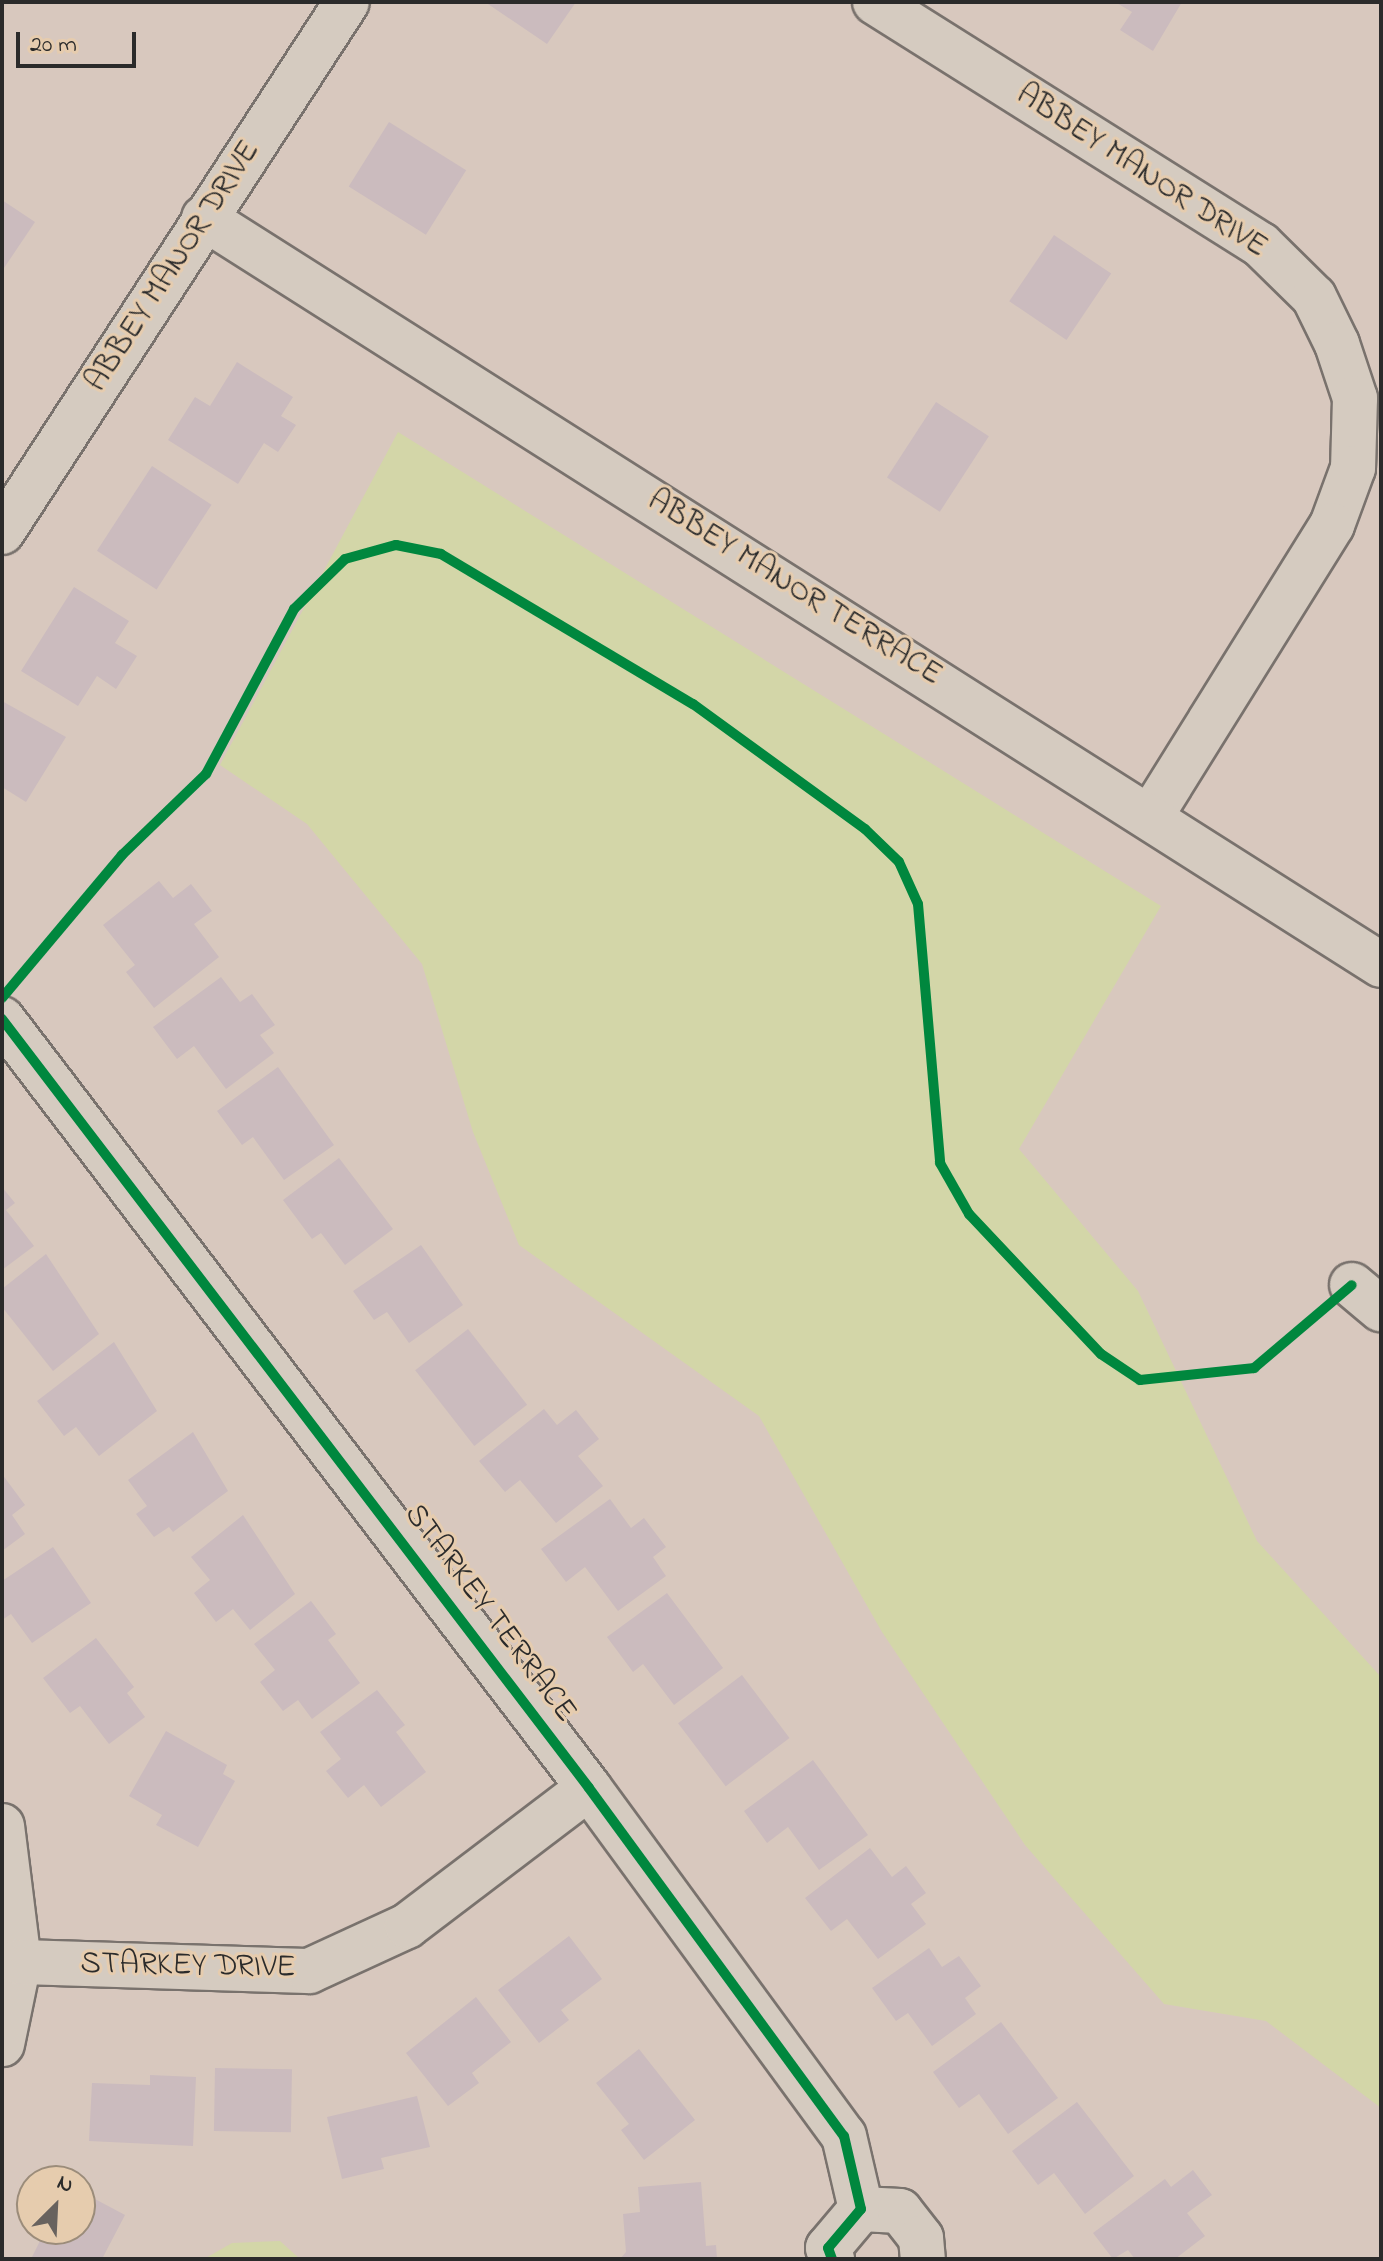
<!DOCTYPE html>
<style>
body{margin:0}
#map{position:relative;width:1383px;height:2261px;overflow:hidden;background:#d8c8be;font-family:"Indie Flower",sans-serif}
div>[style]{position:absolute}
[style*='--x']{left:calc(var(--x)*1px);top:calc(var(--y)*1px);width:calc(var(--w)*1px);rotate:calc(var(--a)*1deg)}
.green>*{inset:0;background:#d3d6a8}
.building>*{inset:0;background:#cbbbbe;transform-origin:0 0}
.roads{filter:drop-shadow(2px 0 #79726d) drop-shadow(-2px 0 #79726d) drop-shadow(0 2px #79726d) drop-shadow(0 -2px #79726d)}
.minor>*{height:44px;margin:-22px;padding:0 22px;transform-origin:22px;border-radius:22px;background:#d5cbc0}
.cycleway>*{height:10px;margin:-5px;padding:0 5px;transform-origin:5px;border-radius:5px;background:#00873e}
span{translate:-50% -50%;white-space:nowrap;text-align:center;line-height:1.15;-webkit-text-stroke:6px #e6ccae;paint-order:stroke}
.street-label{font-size:32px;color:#2b2b2b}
.frame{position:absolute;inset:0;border:4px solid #2b2b2b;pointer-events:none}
.north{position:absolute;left:16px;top:2165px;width:80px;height:80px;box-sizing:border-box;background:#e6ccae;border:2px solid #9b8c7a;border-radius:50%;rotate:24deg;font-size:22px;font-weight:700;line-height:32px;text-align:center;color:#2b2b2b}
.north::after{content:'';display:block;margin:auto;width:28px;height:36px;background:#68625e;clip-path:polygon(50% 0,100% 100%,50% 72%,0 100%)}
.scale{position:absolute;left:16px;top:32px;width:120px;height:36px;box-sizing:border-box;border:4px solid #2b2b2b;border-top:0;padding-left:10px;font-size:24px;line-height:28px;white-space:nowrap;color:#2b2b2b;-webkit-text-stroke:6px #e6ccae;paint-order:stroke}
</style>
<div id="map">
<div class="green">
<i style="clip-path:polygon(398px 432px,1161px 906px,1019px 1149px,1138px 1291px,1257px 1541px,1381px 1677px,1381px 2108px,1266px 2021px,1164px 2004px,1025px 1845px,882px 1632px,759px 1416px,519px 1245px,473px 1132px,422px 964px,307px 824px,220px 765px)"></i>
<i style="clip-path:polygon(280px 2241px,300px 2259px,204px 2259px,232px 2243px)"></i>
</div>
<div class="building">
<i style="clip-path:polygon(485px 2px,576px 2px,547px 44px)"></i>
<i style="clip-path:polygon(1115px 2px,1182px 2px,1153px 51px,1120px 30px,1132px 12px)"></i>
<i style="left:389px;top:122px;width:91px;height:76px;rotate:32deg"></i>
<i style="clip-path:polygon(2px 200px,35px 222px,2px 271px)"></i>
<i style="left:1054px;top:235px;width:69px;height:80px;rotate:34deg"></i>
<i style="clip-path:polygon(237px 362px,293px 397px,281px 416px,296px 425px,278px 452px,264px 443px,238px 484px,168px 440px,195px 397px,210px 406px)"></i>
<i style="left:936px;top:402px;width:63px;height:90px;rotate:33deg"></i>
<i style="left:152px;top:466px;width:71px;height:101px;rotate:33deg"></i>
<i style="clip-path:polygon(74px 587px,129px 621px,115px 643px,137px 656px,116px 689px,97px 676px,78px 706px,21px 671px)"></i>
<i style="clip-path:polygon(2px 701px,66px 737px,26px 802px,2px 787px)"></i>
<i style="clip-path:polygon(159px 881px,173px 898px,191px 884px,212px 911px,194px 924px,219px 957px,154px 1008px,126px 972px,135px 965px,103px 925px)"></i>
<i style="clip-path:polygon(221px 977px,240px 1002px,252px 994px,275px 1025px,260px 1035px,274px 1053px,226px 1089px,194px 1046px,177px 1059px,153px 1027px)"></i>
<i style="clip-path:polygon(278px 1067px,334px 1145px,284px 1180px,253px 1137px,242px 1145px,217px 1111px)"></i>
<i style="clip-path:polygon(339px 1158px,393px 1229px,345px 1265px,321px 1233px,312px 1239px,283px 1200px)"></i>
<i style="clip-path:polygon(2px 1187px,15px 1203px,6px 1210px,34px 1246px,2px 1270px)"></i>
<i style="clip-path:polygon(421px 1245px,463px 1305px,409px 1343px,387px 1312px,374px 1320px,353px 1291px)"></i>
<i style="clip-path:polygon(46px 1254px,99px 1334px,53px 1371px,2px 1307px,2px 1289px)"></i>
<i style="left:468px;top:1329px;width:96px;height:67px;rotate:52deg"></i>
<i style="clip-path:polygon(114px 1342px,157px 1411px,99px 1456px,76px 1427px,64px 1436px,37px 1401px)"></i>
<i style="clip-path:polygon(544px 1409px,557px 1425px,576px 1410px,599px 1439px,578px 1456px,603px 1486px,556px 1523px,520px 1480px,505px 1492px,479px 1461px)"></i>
<i style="clip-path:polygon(193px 1432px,228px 1491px,173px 1532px,169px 1527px,154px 1537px,136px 1514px,147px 1506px,128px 1480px)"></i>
<i style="clip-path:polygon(2px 1474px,25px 1505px,12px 1515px,25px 1534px,2px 1551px)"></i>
<i style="clip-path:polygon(610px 1499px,631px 1528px,644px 1518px,666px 1547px,653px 1557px,666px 1576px,618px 1611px,585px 1567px,566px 1582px,541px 1549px)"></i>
<i style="clip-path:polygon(243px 1515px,295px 1594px,250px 1630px,233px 1609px,216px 1622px,194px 1593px,210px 1580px,191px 1557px)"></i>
<i style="clip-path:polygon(53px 1547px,91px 1603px,32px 1643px,11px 1614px,2px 1620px,2px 1581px)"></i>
<i style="clip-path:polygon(667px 1593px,723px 1668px,674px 1705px,643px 1664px,633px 1672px,607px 1637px)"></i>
<i style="clip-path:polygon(311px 1601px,336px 1634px,328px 1640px,360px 1683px,312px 1719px,298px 1700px,283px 1711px,260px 1682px,275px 1670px,254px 1644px)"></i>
<i style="clip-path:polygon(96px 1638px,134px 1687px,127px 1693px,145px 1717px,109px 1744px,80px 1706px,70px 1713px,43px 1678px)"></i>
<i style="left:742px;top:1675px;width:79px;height:80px;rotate:53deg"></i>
<i style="clip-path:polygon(377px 1690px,405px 1725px,396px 1732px,426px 1772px,381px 1807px,364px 1785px,348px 1798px,326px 1771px,341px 1759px,320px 1732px)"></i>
<i style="clip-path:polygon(166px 1731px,227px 1765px,223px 1774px,235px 1781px,198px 1847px,156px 1825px,162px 1815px,129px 1796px)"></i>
<i style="clip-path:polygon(813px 1760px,868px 1835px,819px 1870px,788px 1827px,767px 1843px,744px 1811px)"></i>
<i style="clip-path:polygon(870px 1848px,892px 1877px,906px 1866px,926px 1893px,911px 1904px,926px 1924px,878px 1959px,847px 1919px,831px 1931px,805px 1898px)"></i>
<i style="clip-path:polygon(569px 1936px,602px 1979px,561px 2010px,569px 2020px,539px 2043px,498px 1990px)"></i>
<i style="clip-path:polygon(929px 1948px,942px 1967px,959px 1956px,981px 1986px,965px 1998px,976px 2014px,932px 2046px,908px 2013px,896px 2021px,872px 1988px)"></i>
<i style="clip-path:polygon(476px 1997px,511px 2042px,472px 2073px,479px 2083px,448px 2106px,406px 2053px)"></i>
<i style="clip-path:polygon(1001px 2022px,1058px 2098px,1008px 2134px,979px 2094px,959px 2108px,933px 2072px)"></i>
<i style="clip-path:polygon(639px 2049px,695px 2120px,644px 2160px,621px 2130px,629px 2124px,596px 2083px)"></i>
<i style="left:215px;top:2068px;width:77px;height:63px;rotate:1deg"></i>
<i style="clip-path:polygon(150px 2075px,196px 2077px,193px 2146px,89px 2141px,92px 2083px,150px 2085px)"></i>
<i style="clip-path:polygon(417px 2096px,430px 2147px,381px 2158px,384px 2169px,342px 2179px,327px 2117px)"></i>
<i style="clip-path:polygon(1077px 2102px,1134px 2176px,1085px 2214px,1054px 2173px,1038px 2185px,1012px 2151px)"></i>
<i style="clip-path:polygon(1193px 2170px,1212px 2195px,1187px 2213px,1205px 2236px,1175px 2259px,1135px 2259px,1128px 2250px,1113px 2259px,1093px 2233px,1165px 2179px,1171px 2187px)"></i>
<i style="clip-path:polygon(701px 2182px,706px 2246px,716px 2245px,717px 2259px,620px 2259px,626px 2252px,623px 2214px,640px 2212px,638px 2187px)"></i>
<i style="clip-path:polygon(80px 2191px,125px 2215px,102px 2259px,31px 2259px,46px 2229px,80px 2229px)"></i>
</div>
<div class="roads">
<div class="minor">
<i style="--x:875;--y:2;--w:456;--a:32.2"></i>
<i style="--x:1261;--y:245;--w:74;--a:44.5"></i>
<i style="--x:1314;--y:297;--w:52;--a:63.9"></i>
<i style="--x:1337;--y:344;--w:57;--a:71.6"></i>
<i style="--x:1355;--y:398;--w:70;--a:91.6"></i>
<i style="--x:1353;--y:468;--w:61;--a:110.2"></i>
<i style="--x:1332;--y:525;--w:340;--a:121.9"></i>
<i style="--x:204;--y:218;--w:1394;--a:32.4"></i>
<i style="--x:2;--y:532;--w:632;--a:-56.94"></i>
<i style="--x:2;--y:1019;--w:967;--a:52.64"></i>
<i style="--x:589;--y:1788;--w:431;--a:53.8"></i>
<i style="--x:844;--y:2136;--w:75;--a:76.9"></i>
<i style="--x:861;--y:2209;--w:51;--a:130.2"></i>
<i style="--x:828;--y:2248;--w:12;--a:70"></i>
<i style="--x:1352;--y:1285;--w:38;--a:40"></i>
<i style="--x:2;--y:1826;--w:137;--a:82.9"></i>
<i style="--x:19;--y:1962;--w:84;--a:101.7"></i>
<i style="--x:19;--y:1962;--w:290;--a:1.8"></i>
<i style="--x:309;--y:1971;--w:108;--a:-24.7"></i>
<i style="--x:407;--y:1926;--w:228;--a:-37.2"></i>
<i style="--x:861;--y:2209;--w:39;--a:3"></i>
<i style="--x:900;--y:2211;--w:34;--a:52"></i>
<i style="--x:921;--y:2238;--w:21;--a:85"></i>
</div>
</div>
<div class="cycleway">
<i style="--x:2;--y:998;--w:187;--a:-50"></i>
<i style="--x:122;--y:855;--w:117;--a:-44"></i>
<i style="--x:206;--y:774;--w:187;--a:-61.9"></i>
<i style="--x:294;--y:609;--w:71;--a:-44.4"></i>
<i style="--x:345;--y:559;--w:53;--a:-15.4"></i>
<i style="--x:396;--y:545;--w:46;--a:11.3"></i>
<i style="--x:441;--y:554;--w:293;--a:30.8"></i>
<i style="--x:693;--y:704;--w:213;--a:36"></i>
<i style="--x:865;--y:829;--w:47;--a:44.1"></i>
<i style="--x:899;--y:862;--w:46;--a:65.7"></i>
<i style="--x:918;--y:904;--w:260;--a:85.1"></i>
<i style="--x:940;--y:1163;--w:59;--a:60.4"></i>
<i style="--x:969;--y:1214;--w:192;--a:46.7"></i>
<i style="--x:1101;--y:1354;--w:47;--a:33.7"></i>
<i style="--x:1140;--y:1380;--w:115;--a:-6"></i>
<i style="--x:1254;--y:1368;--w:128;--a:-40.3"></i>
<i style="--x:2;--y:1019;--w:967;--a:52.64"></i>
<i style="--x:589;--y:1788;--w:431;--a:53.8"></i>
<i style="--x:844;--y:2136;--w:75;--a:76.9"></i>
<i style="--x:861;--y:2209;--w:51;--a:130.2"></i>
<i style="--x:828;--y:2248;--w:12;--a:70"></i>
</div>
<div class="street-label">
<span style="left:1141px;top:172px;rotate:33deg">ABBEY MANOR DRIVE</span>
<span style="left:174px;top:267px;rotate:-57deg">ABBEY MANOR DRIVE</span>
<span style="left:794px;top:589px;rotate:32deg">ABBEY MANOR TERRACE</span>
<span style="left:489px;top:1614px;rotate:53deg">STARKEY TERRACE</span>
<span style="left:188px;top:1967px;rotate:1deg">STARKEY DRIVE</span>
</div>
<div class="frame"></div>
<div class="north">N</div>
<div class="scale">20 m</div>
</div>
